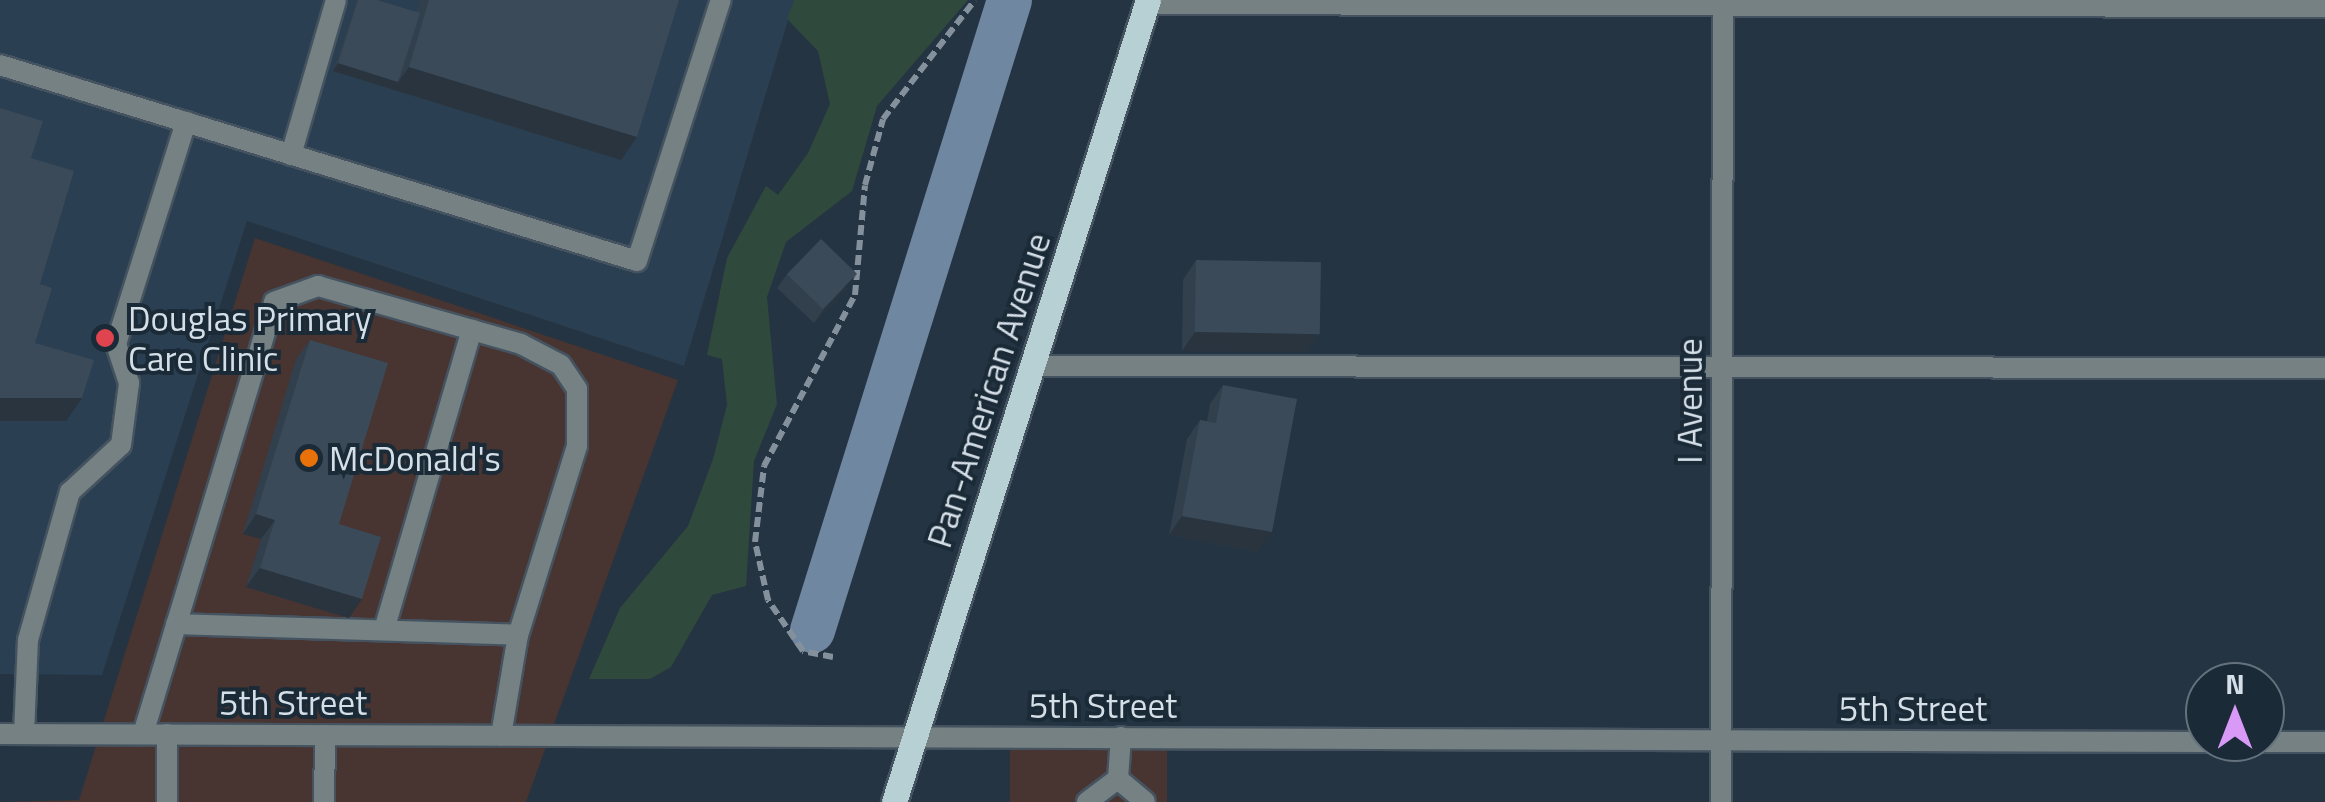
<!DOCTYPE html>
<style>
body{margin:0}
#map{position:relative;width:2325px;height:802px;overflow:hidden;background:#253442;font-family:"Titillium Web",sans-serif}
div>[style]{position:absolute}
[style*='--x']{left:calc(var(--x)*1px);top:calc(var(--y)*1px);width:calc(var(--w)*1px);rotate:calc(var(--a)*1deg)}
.commercial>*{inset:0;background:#483430;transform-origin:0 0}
.built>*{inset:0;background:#2a3f51}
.green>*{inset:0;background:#30493d}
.canal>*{height:45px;margin:-22.5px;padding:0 22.5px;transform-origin:22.5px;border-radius:22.5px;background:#6f87a1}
.path>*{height:6px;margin-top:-3px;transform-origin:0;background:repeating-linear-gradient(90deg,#84919c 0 10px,transparent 0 15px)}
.roads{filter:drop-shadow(2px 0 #455360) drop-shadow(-2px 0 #455360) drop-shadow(0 2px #455360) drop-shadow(0 -2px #455360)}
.service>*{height:20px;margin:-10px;padding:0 10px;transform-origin:10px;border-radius:10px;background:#758182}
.minor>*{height:20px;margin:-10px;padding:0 10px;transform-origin:10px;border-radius:10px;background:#758182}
.tertiary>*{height:20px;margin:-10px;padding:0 10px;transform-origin:10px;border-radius:10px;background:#758182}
.primary>*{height:25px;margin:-12.5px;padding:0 12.5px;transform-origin:12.5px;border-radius:12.5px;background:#b7d0d3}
.wall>*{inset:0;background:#32404d}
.shaded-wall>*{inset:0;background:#29343e}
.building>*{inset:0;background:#3a4a59;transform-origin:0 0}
.dots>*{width:28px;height:28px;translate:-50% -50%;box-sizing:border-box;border:5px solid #1b2a37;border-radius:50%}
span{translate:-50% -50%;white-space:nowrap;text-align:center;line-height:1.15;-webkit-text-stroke:8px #1b2a37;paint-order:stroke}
.poi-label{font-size:35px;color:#d5dfe8}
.left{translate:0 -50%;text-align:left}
.street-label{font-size:35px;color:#d5dfe8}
.north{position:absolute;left:2185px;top:662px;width:100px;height:100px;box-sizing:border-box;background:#1b2a37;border:2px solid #65727e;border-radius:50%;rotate:0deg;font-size:28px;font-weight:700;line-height:40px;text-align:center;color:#d5dfe8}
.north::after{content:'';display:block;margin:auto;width:35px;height:45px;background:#d99af7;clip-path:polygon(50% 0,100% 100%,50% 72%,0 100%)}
</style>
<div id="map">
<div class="commercial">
<i style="clip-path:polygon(255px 238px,678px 380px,526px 802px,0 802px,79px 800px)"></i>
<i style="left:1010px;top:737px;width:157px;height:68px"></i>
</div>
<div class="built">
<i style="clip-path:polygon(0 0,794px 0,684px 366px,247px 221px,102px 675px,0 674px)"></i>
</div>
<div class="green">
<i style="clip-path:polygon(794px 0,968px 0,877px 106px,852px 191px,786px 242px,767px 297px,777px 404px,754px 461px,746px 586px,712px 595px,671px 667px,650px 679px,589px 679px,620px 608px,688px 526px,713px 459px,727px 405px,722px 359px,707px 355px,727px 258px,766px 186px,778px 195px,808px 153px,830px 104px,818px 51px,787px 19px)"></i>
</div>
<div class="canal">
<i style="--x:812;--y:630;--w:660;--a:-72.64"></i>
</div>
<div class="path">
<i style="--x:833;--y:657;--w:31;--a:-169"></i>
<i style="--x:803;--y:651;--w:62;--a:-124.5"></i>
<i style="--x:768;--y:600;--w:59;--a:-102.6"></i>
<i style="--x:755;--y:542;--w:77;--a:-83.2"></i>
<i style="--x:764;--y:466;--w:194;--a:-62"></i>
<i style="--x:855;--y:295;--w:110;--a:-84.8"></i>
<i style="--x:865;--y:185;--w:68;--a:-74.7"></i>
<i style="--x:883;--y:119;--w:150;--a:-52.3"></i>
</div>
<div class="roads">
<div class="service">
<i style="--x:0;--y:65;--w:666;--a:17.1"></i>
<i style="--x:637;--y:261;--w:274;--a:-72.2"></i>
<i style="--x:291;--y:155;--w:161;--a:-73.8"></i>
<i style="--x:1032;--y:366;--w:1293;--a:0.09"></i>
<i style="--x:176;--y:624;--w:342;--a:1.8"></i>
<i style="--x:384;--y:630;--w:313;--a:-73.7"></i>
<i style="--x:24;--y:734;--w:94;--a:-87.6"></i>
<i style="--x:28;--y:640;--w:154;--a:-74.2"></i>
<i style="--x:70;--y:492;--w:69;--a:-42.7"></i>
<i style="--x:121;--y:445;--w:63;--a:-82.6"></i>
<i style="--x:129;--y:383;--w:41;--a:-108.4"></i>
<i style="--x:116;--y:344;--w:233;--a:-72.5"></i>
<i style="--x:143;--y:734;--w:451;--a:-73.1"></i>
<i style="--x:274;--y:302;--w:47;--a:-20"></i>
<i style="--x:318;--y:286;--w:211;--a:15.9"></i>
<i style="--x:521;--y:344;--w:45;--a:27.7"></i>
<i style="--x:561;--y:365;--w:29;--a:56"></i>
<i style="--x:577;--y:389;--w:57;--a:90"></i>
<i style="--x:577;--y:446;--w:198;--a:107.3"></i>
<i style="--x:518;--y:635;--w:102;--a:99.6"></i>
<i style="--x:167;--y:734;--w:68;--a:90"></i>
<i style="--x:1121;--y:737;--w:42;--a:94.1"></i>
<i style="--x:1118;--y:779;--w:35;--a:40"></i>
<i style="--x:324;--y:802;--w:67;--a:-89.1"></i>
<i style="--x:1087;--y:802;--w:39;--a:-37"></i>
</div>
<div class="minor">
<i style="--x:1147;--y:4;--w:1178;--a:0.15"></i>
<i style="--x:1721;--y:802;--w:802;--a:-89.86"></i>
</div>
<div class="tertiary">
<i style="--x:0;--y:734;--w:2205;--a:0.21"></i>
<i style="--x:2265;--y:742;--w:60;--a:0"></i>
</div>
<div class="primary">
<i style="--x:894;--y:802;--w:841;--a:-72.43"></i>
</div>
</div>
<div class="wall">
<i style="clip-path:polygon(357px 0,377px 0,417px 12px,420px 0,679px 0,621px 160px,333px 71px)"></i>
<i style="clip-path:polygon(1196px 260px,1320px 332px,1306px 352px,1182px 351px,1183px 280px)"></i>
<i style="clip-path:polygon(787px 274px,847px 288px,814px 323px,777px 288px)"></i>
<i style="clip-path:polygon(310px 340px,349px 618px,246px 587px,261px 539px,243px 534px,296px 359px)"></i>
<i style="clip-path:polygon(1223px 385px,1258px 552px,1169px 535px,1187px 439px,1200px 420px,1207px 421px,1210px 404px)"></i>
</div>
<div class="shaded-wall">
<i style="clip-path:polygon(338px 63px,398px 82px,409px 67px,637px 137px,621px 160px,333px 71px)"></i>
<i style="clip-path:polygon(857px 274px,847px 288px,814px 323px,824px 309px)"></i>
<i style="clip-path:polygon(1195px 332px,1320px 332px,1306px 352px,1182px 351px)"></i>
<i style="clip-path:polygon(0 398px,82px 398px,66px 421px,0 421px)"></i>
<i style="clip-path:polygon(256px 514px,275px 520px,261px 539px,243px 534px)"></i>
<i style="clip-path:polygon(1182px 516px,1272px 532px,1258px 552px,1169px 535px)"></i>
<i style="clip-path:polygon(260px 568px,362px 599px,349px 618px,246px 587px)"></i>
</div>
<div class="building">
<i style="clip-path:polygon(358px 0,377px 0,420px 13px,398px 82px,338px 63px)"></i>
<i style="clip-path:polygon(429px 0,679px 0,637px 137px,409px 67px)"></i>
<i style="clip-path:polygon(0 108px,43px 121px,31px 158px,74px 171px,40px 284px,52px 288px,35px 343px,94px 360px,82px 398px,0 398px)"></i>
<i style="left:821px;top:239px;width:50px;height:49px;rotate:44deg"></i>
<i style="left:1196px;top:260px;width:125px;height:72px;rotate:1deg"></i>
<i style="clip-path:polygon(310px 340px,388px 363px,339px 524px,381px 537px,362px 599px,260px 568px,275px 520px,256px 514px)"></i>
<i style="clip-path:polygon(1223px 385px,1297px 399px,1272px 532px,1182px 516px,1200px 420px,1216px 423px)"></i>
</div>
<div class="dots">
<i style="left:105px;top:338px;background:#e0444e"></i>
<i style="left:309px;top:458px;background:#e8710a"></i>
</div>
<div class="poi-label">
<span class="left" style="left:128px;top:338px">Douglas Primary<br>Care Clinic</span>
<span class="left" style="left:329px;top:458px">McDonald's</span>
</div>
<div class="street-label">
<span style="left:988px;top:390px;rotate:-72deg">Pan-American Avenue</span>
<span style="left:1689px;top:401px;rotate:-90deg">I Avenue</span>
<span style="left:293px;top:702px">5th Street</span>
<span style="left:1103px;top:705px">5th Street</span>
<span style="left:1913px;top:708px">5th Street</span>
</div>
<div class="north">N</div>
</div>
